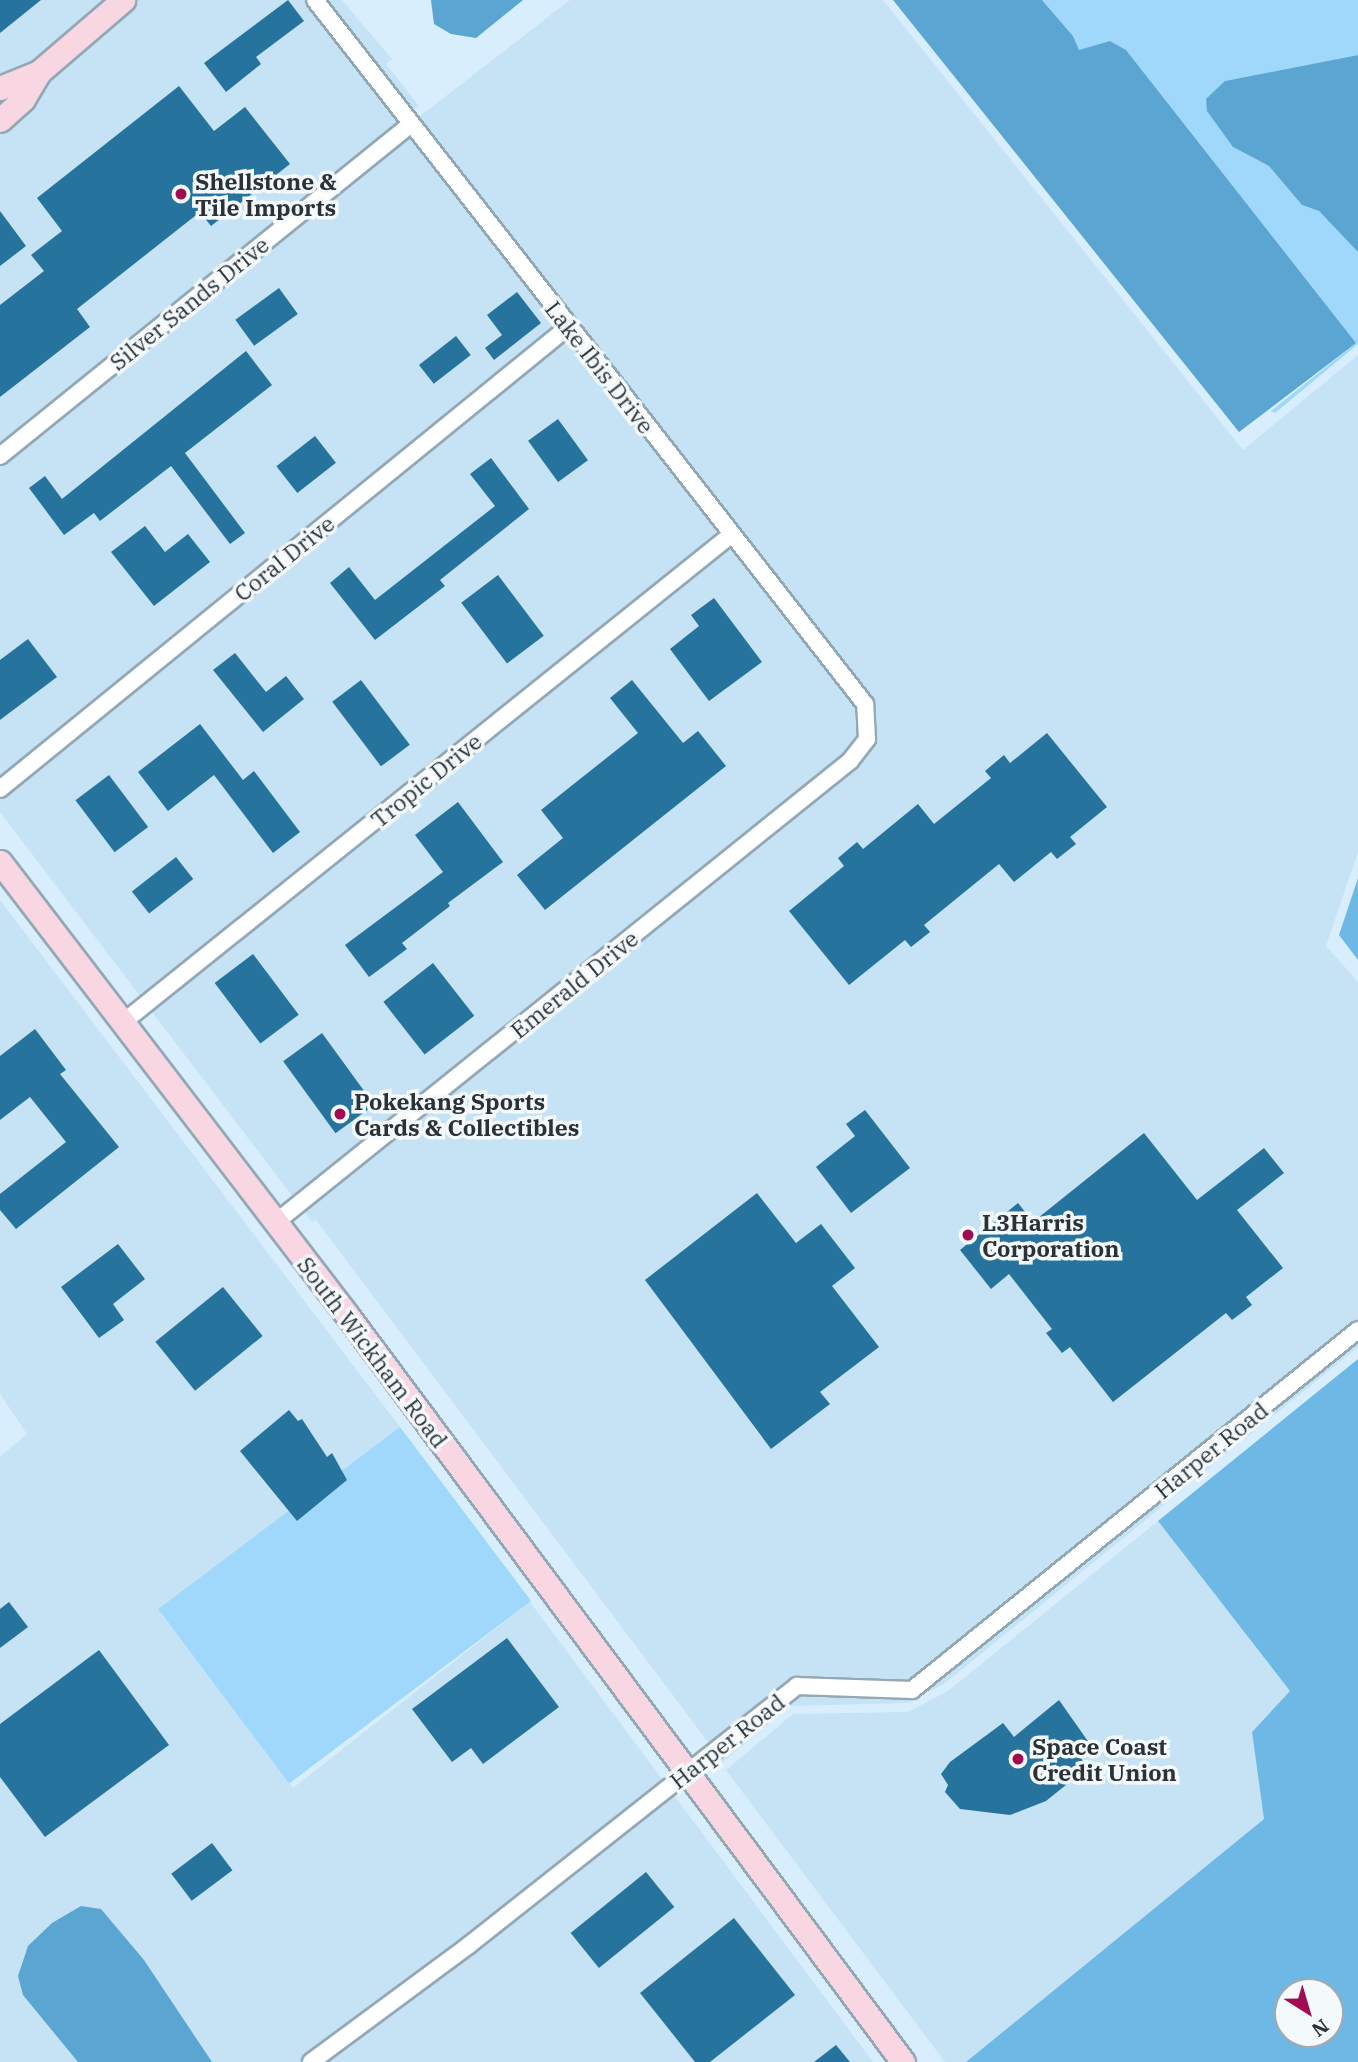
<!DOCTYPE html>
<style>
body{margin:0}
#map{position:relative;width:1358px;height:2062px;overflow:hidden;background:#d8eefd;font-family:"IBM Plex Serif",serif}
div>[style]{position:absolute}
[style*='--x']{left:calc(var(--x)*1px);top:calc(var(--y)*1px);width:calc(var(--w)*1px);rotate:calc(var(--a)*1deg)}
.built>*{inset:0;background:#c6e2f5}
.green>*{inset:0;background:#9fd8fb;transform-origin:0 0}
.forest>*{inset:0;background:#6eb8e5}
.water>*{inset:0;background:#5aa5d1}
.building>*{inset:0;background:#26749e;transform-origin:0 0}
.roads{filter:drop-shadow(2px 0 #93a8b5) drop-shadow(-2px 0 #93a8b5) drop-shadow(0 2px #93a8b5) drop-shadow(0 -2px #93a8b5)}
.minor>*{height:16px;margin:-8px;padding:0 8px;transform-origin:8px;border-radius:8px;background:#fff}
.secondary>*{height:23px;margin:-11.5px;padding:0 11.5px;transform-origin:11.5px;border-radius:11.5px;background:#f9d7e2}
.dots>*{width:19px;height:19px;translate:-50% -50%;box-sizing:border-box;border:4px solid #f4f9fc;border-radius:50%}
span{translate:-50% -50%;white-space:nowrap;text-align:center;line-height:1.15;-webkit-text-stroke:7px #f4f9fc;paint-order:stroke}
.poi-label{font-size:23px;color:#2a3238;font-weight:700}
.left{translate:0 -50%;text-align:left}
.street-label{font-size:23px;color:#2a3238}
.north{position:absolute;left:1274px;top:1978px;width:70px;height:70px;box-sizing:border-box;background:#f4f9fc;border:2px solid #a3a9ae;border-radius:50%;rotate:143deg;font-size:19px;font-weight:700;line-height:28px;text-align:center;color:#2a3238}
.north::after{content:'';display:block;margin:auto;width:24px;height:32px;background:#a00b52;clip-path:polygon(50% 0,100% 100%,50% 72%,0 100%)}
</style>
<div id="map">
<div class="built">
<i style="clip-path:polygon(0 0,315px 0,411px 123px,570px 0,883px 0,1243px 450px,1358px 355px,1358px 852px,1326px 946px,1358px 982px,1358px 1347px,944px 1684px,907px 1703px,790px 1706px,723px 1762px,316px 1220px,312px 1222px,0 812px)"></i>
<i style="clip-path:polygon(325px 0,342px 0,392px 59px,386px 64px,419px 106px,411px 112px)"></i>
<i style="clip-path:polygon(0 900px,400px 1427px,161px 1614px,293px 1788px,530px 1602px,873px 2062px,212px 2062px,144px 1960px,101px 1909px,24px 1995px,78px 2062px,0 2062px,0 1457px,27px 1434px,0 1394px)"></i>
<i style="clip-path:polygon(1158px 1521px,1290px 1691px,1252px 1732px,1264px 1819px,966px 2062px,945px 2062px,726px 1770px,793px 1714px,908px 1712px,948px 1691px)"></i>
</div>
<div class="green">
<i style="clip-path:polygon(1042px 0,1358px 0,1358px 55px,1225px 81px,1233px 147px,1269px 166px,1302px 205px,1319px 211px,1358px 252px,1358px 344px,1275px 413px,1271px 411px,1356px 343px,1126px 50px,1110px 41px,1079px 51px,1073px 36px)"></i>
<i style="left:400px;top:1427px;width:218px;height:303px;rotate:53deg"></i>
</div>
<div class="forest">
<i style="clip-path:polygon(1358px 878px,1358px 960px,1339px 935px)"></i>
<i style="clip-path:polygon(evenodd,1358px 1359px,1358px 2062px,966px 2062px,1264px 1819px,1252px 1732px,1290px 1691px,1158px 1521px,1358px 1359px,1330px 1992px,1330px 2034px,1288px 2034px,1288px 1992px,1330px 1992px)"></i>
</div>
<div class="water">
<i style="clip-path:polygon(431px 0,523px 0,476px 38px,451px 34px,434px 24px)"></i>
<i style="clip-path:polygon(893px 0,1042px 0,1073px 36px,1079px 50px,1110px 41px,1126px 50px,1356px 343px,1239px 432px)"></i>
<i style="clip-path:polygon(1358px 55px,1358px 252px,1319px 211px,1302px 205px,1269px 166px,1233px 147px,1207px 111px,1206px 99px,1225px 81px)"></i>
<i style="clip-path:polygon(81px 1906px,101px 1909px,144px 1960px,212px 2062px,78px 2062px,23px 1995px,18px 1976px,28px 1946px,52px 1923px)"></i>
</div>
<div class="building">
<i style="clip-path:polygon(0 0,41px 0,0 33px)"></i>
<i style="clip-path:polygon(288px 0,304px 21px,256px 57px,261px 64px,226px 92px,204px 63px)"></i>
<i style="clip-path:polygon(179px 86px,214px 131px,245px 107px,290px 164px,211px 226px,200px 212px,77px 309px,90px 327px,0 397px,0 305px,44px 271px,31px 255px,62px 231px,37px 198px)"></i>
<i style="clip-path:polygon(0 211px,26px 246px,0 266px)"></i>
<i style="left:279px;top:288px;width:32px;height:54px;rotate:54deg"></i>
<i style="clip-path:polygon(517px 292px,541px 323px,494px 360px,485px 348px,502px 335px,487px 315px)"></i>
<i style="left:456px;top:336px;width:24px;height:47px;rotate:52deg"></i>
<i style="clip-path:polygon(246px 351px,272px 385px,185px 453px,245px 533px,230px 544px,171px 466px,100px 521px,94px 513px,64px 535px,29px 488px,45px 476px,62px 499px)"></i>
<i style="left:558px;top:419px;width:51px;height:37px;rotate:54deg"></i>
<i style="left:315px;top:436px;width:34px;height:49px;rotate:52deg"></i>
<i style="clip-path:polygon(491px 458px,529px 509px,440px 580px,445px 586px,375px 640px,330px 583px,349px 567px,375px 600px,495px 506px,470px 474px)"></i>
<i style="clip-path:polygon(145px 526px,165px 552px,188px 534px,210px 562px,154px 606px,111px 552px)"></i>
<i style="left:498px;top:575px;width:76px;height:46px;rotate:53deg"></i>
<i style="clip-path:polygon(714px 598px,762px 662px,709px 701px,670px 649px,699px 626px,691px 615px)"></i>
<i style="clip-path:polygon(28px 639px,57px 677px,0 720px,0 660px)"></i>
<i style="clip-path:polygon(235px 653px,266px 692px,286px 676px,304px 699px,263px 732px,213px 670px)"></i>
<i style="left:361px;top:680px;width:81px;height:36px;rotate:53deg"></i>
<i style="clip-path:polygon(632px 680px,683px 743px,698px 731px,726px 766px,545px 910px,517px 875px,563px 838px,541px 810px,638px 733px,610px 698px)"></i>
<i style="clip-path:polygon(200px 724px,243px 780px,254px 771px,300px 832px,273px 853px,214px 775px,168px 811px,138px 772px)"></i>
<i style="clip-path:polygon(1047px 733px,1107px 807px,1070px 837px,1076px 844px,1057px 859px,1051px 852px,1014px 882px,999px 864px,924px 925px,930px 932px,911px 947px,905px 940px,849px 985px,789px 911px,844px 866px,838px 858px,857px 842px,863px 849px,918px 804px,934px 824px,991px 778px,985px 771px,1004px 755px,1010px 763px)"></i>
<i style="left:109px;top:775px;width:65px;height:42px;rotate:53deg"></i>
<i style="clip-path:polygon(458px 802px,503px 862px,448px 903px,450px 906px,402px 943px,407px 949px,369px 977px,345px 945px,443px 872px,415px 835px)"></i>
<i style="left:176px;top:857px;width:28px;height:56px;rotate:52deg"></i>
<i style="left:253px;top:954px;width:76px;height:48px;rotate:53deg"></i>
<i style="left:433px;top:963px;width:67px;height:63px;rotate:52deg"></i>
<i style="clip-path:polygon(35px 1029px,66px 1070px,60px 1074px,119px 1147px,16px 1229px,0 1210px,0 1194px,66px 1142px,30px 1097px,0 1120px,0 1056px)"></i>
<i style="left:322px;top:1033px;width:89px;height:48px;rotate:54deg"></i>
<i style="clip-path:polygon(865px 1110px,910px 1168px,851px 1213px,816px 1167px,855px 1136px,846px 1124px)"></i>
<i style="clip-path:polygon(1144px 1133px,1197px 1200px,1264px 1148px,1284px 1173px,1237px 1210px,1283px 1268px,1246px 1297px,1252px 1305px,1232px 1320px,1226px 1313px,1113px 1402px,1070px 1347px,1062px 1353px,1046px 1333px,1052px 1329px,1009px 1274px,991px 1289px,960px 1250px,1018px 1203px,1033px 1222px)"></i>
<i style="clip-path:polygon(757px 1193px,796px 1243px,821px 1224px,855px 1268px,832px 1286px,879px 1347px,820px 1392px,830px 1404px,771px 1449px,645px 1280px)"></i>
<i style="clip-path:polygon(118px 1244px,145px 1279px,113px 1304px,124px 1320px,99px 1338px,61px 1287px)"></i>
<i style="left:223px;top:1287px;width:63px;height:87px;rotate:51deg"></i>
<i style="clip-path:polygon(289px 1410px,298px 1421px,302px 1419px,327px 1457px,332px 1453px,347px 1480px,297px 1521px,240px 1451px)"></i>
<i style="clip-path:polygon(9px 1602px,28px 1627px,0 1648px,0 1609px)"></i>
<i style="clip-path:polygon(507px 1638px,559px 1707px,483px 1764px,471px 1748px,452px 1762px,412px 1709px)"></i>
<i style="clip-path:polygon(99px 1650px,169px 1745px,45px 1837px,0 1777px,0 1724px)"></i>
<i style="clip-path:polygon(1059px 1700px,1092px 1747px,1080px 1756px,1087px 1768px,1046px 1801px,1010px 1815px,960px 1809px,945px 1792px,948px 1785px,941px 1774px,950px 1762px,1003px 1723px,1014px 1737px)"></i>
<i style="left:212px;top:1843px;width:34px;height:51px;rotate:53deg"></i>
<i style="left:646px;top:1872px;width:45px;height:97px;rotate:51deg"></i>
<i style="clip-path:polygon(734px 1918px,795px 1995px,710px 2062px,695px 2062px,640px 1993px)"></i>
<i style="clip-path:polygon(836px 2045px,850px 2062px,814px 2062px)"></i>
</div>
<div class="roads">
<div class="minor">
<i style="--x:0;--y:456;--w:528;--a:-38.93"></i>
<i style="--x:0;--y:789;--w:732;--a:-39.12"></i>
<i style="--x:121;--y:1024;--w:782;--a:-38.72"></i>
<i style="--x:275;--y:1223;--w:738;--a:-38.78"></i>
<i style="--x:850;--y:761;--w:28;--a:-52"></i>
<i style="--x:867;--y:739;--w:35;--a:-93"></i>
<i style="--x:865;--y:704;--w:893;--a:-128"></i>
<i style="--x:311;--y:2062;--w:197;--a:-36.5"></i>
<i style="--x:469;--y:1945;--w:418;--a:-38.3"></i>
<i style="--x:797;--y:1686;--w:115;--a:2"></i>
<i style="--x:912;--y:1690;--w:573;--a:-38.91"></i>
</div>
<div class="secondary">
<i style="--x:0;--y:88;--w:42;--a:-22.3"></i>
<i style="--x:0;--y:120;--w:31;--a:-42"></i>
<i style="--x:23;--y:99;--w:31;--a:-59"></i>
<i style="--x:39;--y:72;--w:111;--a:-40.6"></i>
<i style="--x:0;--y:862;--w:571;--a:52.55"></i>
<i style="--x:347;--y:1315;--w:931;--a:53.34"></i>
</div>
</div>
<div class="dots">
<i style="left:181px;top:194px;background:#a00b52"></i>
<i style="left:340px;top:1114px;background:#a00b52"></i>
<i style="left:968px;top:1235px;background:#a00b52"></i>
<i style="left:1018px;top:1759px;background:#a00b52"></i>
</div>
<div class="poi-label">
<span class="left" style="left:195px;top:194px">Shellstone &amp;<br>Tile Imports</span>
<span class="left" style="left:354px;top:1114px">Pokekang Sports<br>Cards &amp; Collectibles</span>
<span class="left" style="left:982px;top:1235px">L3Harris<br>Corporation</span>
<span class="left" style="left:1032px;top:1759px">Space Coast<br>Credit Union</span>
</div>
<div class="street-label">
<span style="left:189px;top:303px;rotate:-39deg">Silver Sands Drive</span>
<span style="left:600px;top:367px;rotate:52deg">Lake Ibis Drive</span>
<span style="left:284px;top:558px;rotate:-39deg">Coral Drive</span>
<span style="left:426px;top:780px;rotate:-39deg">Tropic Drive</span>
<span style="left:574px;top:984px;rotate:-39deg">Emerald Drive</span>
<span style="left:373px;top:1352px;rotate:53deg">South Wickham Road</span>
<span style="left:1211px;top:1450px;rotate:-39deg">Harper Road</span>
<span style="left:727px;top:1741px;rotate:-38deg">Harper Road</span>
</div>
<div class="north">N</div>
</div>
